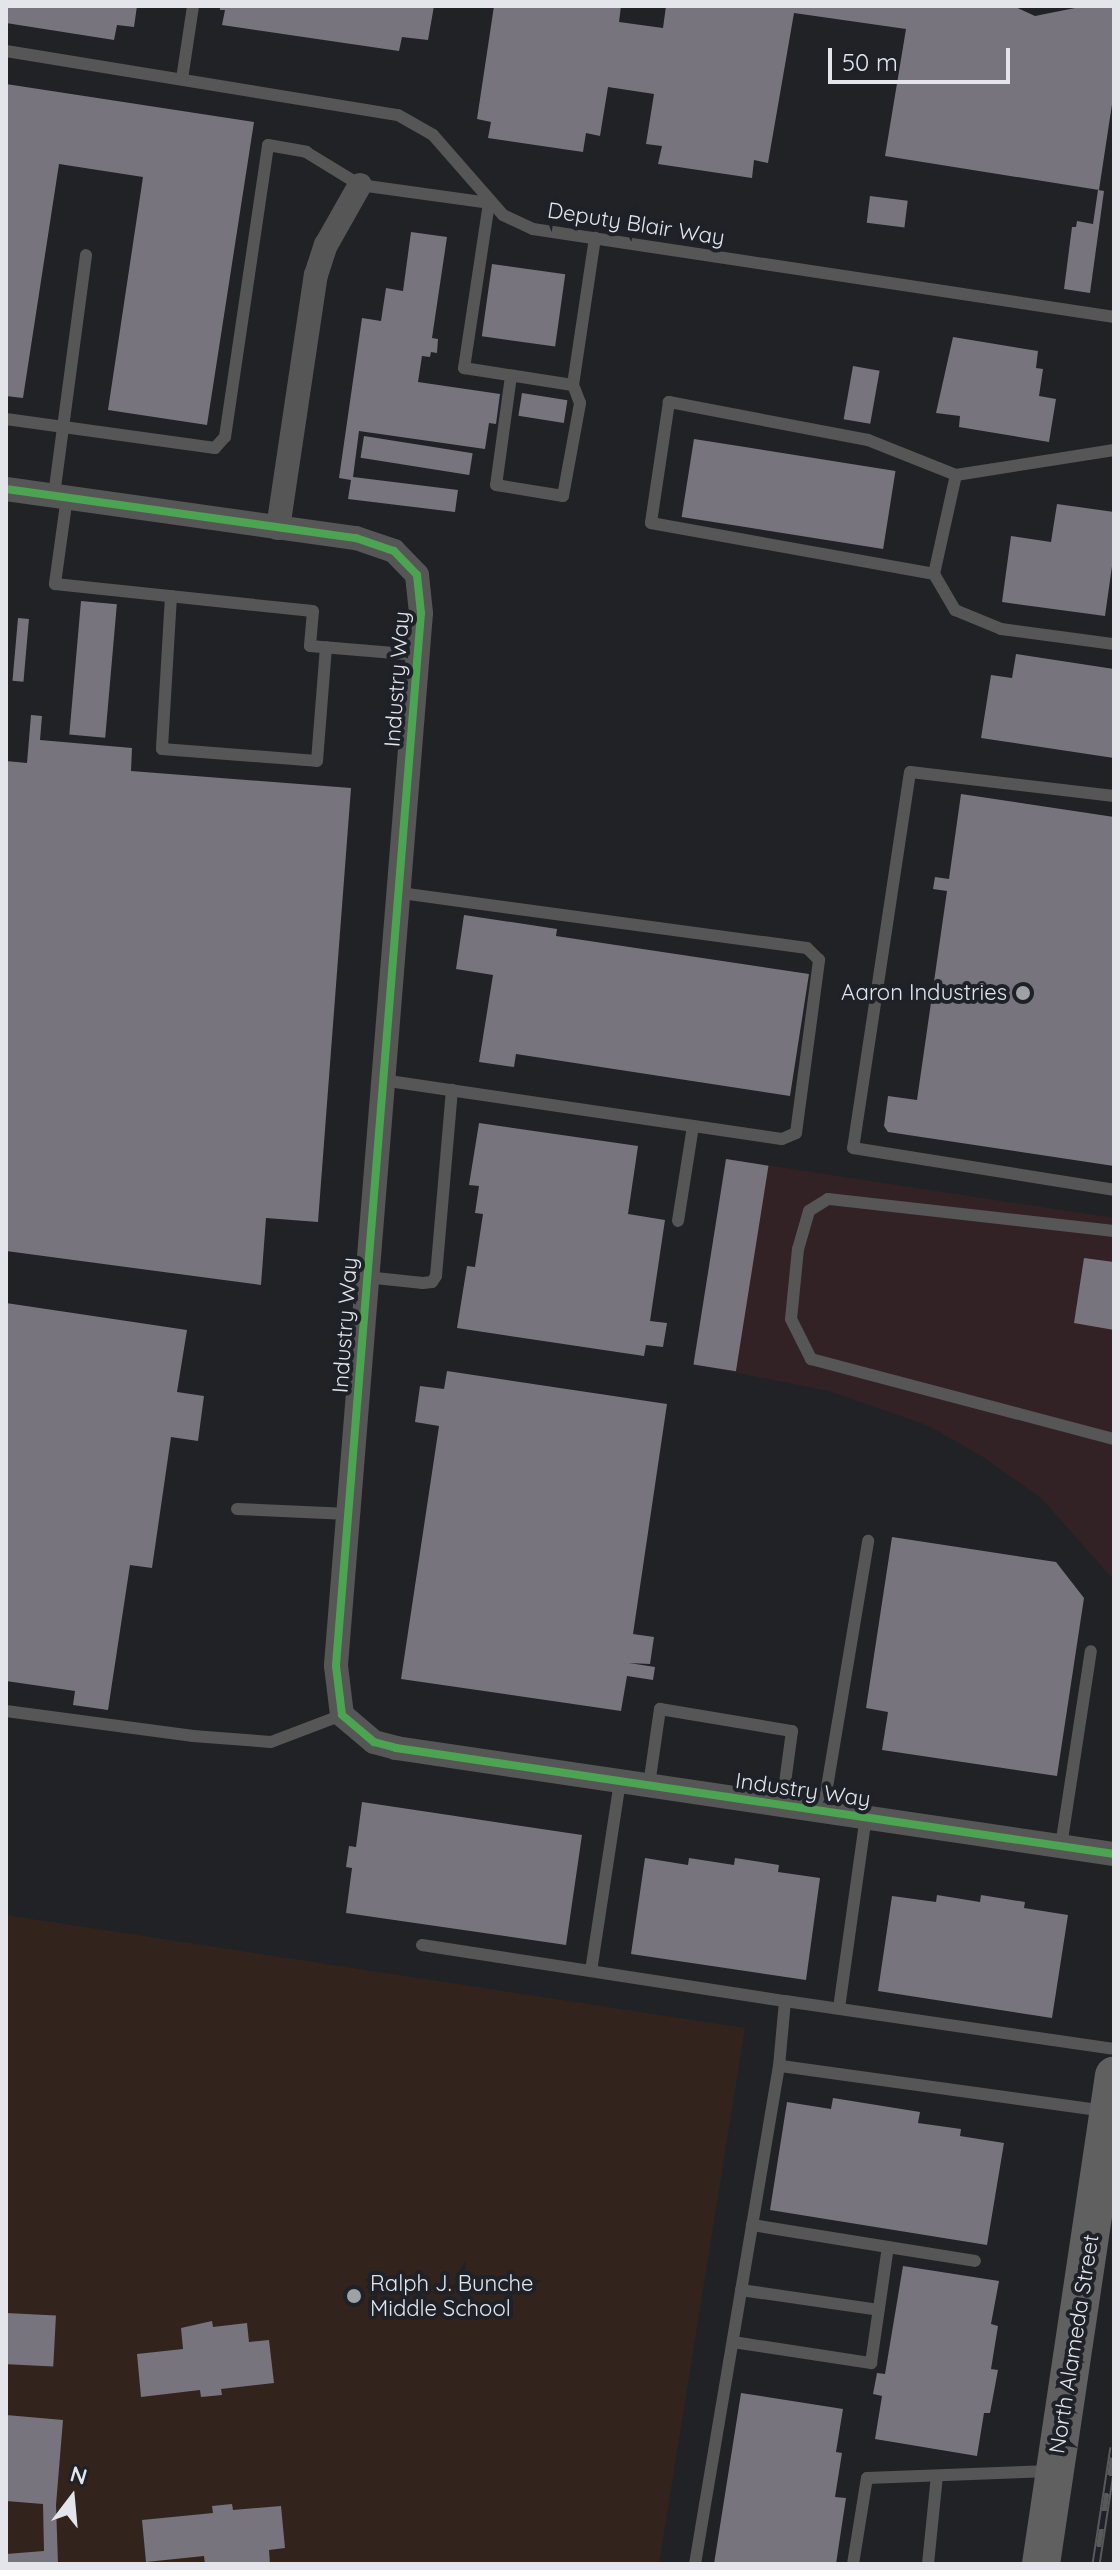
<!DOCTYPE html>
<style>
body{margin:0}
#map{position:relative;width:1120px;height:2570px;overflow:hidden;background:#202226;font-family:Quicksand,sans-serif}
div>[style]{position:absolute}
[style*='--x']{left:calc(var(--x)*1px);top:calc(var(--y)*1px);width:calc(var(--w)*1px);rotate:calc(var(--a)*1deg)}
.commercial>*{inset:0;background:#322226}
.education>*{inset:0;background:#32241d}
.building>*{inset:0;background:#77747e;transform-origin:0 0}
.service>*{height:12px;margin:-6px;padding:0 6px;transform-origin:6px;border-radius:6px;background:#565656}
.minor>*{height:24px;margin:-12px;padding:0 12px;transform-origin:12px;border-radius:12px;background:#565656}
.primary>*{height:38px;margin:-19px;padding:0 19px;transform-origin:19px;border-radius:19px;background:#616061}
.rail>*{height:9px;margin-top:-4.5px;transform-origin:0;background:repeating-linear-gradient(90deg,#1e2128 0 18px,#58595b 0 36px);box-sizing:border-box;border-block:2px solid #58595b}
.cycleway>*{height:8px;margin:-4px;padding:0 4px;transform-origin:4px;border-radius:4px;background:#4ca352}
.dots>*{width:22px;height:22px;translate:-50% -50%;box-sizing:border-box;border:4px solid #1e2128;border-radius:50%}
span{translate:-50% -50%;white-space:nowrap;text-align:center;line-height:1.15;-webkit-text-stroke:8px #1e2128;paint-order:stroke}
.street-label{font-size:22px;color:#e3e5ea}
.poi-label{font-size:22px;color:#e3e5ea}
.right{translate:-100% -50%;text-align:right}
.left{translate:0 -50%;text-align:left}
.frame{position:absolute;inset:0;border:8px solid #e3e5ea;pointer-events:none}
.north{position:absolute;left:32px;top:2458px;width:80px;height:80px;-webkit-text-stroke:6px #1e2128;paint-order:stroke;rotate:16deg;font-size:22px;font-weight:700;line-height:32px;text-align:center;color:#e3e5ea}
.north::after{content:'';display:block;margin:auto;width:28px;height:36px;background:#e3e5ea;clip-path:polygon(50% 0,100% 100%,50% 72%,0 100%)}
.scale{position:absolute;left:828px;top:48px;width:182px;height:36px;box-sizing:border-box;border:4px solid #e3e5ea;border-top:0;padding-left:10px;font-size:24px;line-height:28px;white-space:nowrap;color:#e3e5ea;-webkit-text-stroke:6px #1e2128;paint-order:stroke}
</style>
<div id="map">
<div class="commercial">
<i style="clip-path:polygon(726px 1159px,1114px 1218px,1114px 1580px,1041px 1498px,983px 1457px,929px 1426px,829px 1391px,697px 1365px)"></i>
</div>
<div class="education">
<i style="clip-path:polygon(6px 1915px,745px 2028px,659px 2564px,6px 2564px)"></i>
</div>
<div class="building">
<i style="clip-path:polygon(6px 6px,137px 6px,134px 27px,117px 25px,114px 40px,6px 23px)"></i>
<i style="clip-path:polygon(220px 6px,434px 6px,428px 40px,402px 37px,399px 51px,222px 25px,225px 10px,220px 10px)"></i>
<i style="clip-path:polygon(494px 6px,621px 6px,619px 22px,663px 28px,666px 6px,1013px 6px,1035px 16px,1085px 6px,1114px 6px,1114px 91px,1099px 190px,885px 156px,906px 29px,794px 13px,768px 163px,754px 160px,752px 178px,658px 164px,662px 146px,646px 144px,654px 94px,608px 87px,600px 136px,586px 133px,583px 152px,488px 138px,491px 122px,477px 119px)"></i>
<i style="clip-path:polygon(6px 84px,254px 122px,207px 425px,108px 410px,143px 177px,59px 164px,23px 398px,6px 396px)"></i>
<i style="clip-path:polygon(1098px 190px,1104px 191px,1090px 293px,1064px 289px,1072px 227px,1076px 227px,1077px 221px,1093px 224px)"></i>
<i style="left:870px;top:196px;width:38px;height:27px;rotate:7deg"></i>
<i style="clip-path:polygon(411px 232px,447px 237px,432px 338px,438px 339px,437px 353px,431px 352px,430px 357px,422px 356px,418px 382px,500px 394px,496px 424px,489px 423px,485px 449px,359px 431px,353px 477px,458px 490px,455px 512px,348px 499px,351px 480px,339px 478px,362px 318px,381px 321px,386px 288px,403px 291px)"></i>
<i style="left:492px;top:264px;width:74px;height:73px;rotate:8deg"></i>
<i style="clip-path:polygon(953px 337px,1038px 351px,1036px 368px,1043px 369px,1039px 396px,1056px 399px,1049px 442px,959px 427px,960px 416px,936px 413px)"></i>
<i style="left:853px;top:366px;width:27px;height:54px;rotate:10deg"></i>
<i style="left:522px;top:393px;width:46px;height:23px;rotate:9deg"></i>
<i style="left:364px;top:436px;width:110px;height:22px;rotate:9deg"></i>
<i style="left:694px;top:439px;width:204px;height:79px;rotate:9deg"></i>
<i style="clip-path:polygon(1057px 504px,1114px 512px,1114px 552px,1105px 616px,1002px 602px,1011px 536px,1051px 542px)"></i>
<i style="left:81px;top:601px;width:36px;height:134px;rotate:5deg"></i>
<i style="left:18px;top:618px;width:11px;height:63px;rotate:5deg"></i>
<i style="clip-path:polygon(1016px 654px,1114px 669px,1114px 758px,981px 738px,991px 675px,1012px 678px)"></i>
<i style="clip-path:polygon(31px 715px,42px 716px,40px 740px,132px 748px,131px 771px,351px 788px,318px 1222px,266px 1218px,261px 1285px,6px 1251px,6px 761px,27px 763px)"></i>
<i style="clip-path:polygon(961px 794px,1114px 817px,1114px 1166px,888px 1132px,884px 1126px,888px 1096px,917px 1100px,947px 891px,933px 889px,935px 877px,949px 879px)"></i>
<i style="clip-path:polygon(464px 915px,557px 929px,556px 936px,809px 974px,790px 1096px,516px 1054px,514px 1067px,479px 1062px,493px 975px,456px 969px)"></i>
<i style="clip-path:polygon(479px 1123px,638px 1146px,628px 1214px,665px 1220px,650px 1321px,667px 1323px,663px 1347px,646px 1345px,644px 1356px,457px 1328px,467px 1266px,475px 1267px,483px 1214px,475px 1213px,479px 1186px,469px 1185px)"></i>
<i style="left:726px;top:1159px;width:43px;height:208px;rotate:9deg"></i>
<i style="clip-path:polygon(1084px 1258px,1114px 1262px,1114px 1330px,1074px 1323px)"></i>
<i style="clip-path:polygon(6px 1303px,187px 1330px,177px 1392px,204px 1396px,198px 1441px,171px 1437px,152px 1568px,130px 1565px,108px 1710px,73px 1705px,75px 1691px,6px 1681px)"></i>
<i style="clip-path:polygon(447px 1371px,667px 1404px,633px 1634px,654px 1637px,650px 1664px,629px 1663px,655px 1667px,653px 1680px,627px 1676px,621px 1711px,401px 1679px,439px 1426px,415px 1422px,420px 1386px,444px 1389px)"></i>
<i style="clip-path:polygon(892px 1537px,1056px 1562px,1084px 1598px,1057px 1776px,882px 1750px,888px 1712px,866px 1708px)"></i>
<i style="clip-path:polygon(362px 1802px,582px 1835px,566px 1945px,346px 1913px,352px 1868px,346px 1867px,349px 1846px,356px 1847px)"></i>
<i style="clip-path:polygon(645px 1858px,688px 1865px,689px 1858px,734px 1865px,735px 1858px,779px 1865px,778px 1872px,820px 1878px,806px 1980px,631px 1954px)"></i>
<i style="clip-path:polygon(937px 1895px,980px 1902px,981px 1895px,1025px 1902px,1024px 1908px,1068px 1915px,1052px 2018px,878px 1991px,892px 1896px,936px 1902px)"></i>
<i style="clip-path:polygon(833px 2098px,920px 2112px,918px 2123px,961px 2129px,960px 2136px,1004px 2143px,987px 2245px,770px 2210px,787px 2102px,831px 2109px)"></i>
<i style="clip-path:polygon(903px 2266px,999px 2281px,991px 2324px,998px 2326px,991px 2369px,998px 2370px,990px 2413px,984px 2413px,977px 2456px,875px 2439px,882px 2396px,873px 2394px,877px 2373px,885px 2374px)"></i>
<i style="left:6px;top:2313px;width:50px;height:51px;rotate:3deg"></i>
<i style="clip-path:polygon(212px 2321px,213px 2327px,247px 2323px,249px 2342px,269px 2340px,274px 2383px,221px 2389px,222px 2395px,201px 2397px,200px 2390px,141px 2397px,137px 2354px,183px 2349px,181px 2328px)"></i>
<i style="clip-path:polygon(741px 2393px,843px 2409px,836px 2452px,842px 2453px,835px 2497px,846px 2498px,836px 2564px,714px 2564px)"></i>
<i style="clip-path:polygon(6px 2415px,63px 2420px,56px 2505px,58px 2564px,6px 2564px,6px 2554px,44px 2551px,43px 2504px,6px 2501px)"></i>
<i style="clip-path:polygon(232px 2504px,233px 2510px,281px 2506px,285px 2548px,269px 2550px,270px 2564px,205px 2564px,204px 2556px,146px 2562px,142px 2520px,213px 2513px,212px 2506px)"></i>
</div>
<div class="service">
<i style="--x:6;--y:51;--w:397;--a:9.3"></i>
<i style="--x:398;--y:115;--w:40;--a:29.7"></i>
<i style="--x:433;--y:135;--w:106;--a:48.8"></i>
<i style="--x:503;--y:215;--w:33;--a:25"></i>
<i style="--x:533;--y:229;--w:588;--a:8.61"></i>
<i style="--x:182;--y:79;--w:74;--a:-81.4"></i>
<i style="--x:511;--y:376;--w:110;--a:97.8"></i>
<i style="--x:496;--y:485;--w:68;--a:9.3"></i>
<i style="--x:563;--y:496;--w:95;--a:-79.6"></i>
<i style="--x:580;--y:403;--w:19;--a:-111"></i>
<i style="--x:6;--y:419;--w:211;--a:7.9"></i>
<i style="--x:215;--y:448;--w:15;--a:-48"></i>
<i style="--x:225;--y:437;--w:295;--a:-81.6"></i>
<i style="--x:268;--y:145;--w:39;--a:10"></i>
<i style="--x:306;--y:152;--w:63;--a:31.4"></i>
<i style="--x:360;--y:185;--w:130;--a:7.9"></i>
<i style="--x:489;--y:203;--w:167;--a:98.6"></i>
<i style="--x:464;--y:368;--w:110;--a:8.9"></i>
<i style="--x:573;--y:385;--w:149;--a:-81.5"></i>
<i style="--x:1114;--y:450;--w:160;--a:171"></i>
<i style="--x:956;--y:475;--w:95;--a:-158.3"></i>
<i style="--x:868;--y:440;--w:203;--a:-169.2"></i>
<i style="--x:669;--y:402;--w:122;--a:98.5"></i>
<i style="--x:651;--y:523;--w:288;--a:10.2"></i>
<i style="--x:934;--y:574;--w:42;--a:59.7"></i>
<i style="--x:955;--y:610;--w:50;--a:22.4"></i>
<i style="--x:1001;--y:629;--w:114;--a:7.6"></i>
<i style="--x:54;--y:495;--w:242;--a:-82.4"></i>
<i style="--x:67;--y:497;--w:88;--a:97.9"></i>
<i style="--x:55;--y:584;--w:259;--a:6"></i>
<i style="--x:313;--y:611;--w:35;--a:95"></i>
<i style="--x:310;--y:646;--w:108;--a:4.8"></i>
<i style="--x:934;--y:574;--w:101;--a:-77.5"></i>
<i style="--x:171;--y:596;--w:153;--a:93.4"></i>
<i style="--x:162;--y:749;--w:155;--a:4.4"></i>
<i style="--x:317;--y:761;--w:114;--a:-85.5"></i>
<i style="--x:1114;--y:796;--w:205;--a:-173.3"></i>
<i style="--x:910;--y:772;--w:380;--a:98.6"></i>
<i style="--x:853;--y:1148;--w:264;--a:9.1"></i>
<i style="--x:382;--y:1080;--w:404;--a:8.4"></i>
<i style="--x:782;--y:1139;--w:15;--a:-23"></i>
<i style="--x:796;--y:1133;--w:175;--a:-82.4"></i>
<i style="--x:819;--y:960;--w:17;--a:-135"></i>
<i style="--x:807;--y:948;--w:413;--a:-172.3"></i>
<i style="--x:678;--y:1221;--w:96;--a:-81"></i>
<i style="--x:1114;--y:1231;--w:288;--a:-173.6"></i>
<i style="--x:828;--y:1199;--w:22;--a:148"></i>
<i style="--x:809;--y:1211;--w:40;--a:106"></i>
<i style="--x:798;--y:1249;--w:70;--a:95.7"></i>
<i style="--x:791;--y:1319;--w:45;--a:63.4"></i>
<i style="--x:811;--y:1359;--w:313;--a:14.8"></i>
<i style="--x:366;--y:1277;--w:57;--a:6"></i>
<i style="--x:423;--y:1283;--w:9;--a:-6"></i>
<i style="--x:432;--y:1282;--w:7;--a:-56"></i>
<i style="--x:436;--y:1276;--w:187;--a:-85.1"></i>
<i style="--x:237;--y:1509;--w:112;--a:2.6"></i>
<i style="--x:6;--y:1711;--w:189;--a:7.6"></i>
<i style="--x:193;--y:1736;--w:78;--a:4.4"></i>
<i style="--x:271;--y:1742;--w:76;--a:-20.8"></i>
<i style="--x:649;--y:1785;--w:77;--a:-81.8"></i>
<i style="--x:660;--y:1709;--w:134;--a:9.5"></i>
<i style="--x:792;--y:1731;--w:75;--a:97.7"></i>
<i style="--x:823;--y:1811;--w:274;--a:-80.5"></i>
<i style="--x:1061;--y:1846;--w:197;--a:-81.3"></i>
<i style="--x:422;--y:1945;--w:367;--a:8.8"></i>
<i style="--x:591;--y:1971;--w:192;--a:-81.3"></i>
<i style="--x:839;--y:2008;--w:193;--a:-82"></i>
<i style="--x:1105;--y:2111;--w:329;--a:-172.1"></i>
<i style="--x:779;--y:2066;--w:65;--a:-84.7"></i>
<i style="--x:785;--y:2001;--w:332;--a:8.3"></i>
<i style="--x:888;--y:2247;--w:88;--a:9.1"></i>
<i style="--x:741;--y:2290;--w:139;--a:8.2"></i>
<i style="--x:733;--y:2342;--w:140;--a:8.7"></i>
<i style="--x:871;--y:2363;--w:117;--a:-81.7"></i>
<i style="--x:888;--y:2247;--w:138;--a:-170.8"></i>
<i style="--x:695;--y:2564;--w:505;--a:-80.43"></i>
<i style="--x:853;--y:2564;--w:87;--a:-80.8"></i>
<i style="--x:867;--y:2478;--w:184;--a:-2.2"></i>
<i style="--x:928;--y:2564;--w:88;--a:-84.2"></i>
</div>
<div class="minor">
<i style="--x:6;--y:489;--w:353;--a:8"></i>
<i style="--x:356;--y:538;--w:40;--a:18.9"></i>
<i style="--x:394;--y:551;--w:33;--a:46"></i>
<i style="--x:417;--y:575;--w:38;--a:84"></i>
<i style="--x:421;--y:613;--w:1056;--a:94.62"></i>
<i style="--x:336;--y:1666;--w:49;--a:83"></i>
<i style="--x:342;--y:1715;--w:42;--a:40.2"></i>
<i style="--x:374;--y:1742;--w:23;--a:15"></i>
<i style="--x:396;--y:1748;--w:726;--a:8.4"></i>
<i style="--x:278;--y:528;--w:256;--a:-81.5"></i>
<i style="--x:316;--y:275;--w:32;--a:-72"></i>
<i style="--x:326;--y:245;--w:69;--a:-60.5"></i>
</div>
<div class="primary">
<i style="--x:1041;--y:2564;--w:494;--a:-81.5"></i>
</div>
<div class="rail">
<i style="--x:1096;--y:2564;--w:118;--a:-81.3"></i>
<i style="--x:1114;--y:2564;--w:1;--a:-90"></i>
</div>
<div class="cycleway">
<i style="--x:6;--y:489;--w:353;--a:8"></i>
<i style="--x:356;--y:538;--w:40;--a:18.9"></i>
<i style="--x:394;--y:551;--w:33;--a:46"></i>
<i style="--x:417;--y:575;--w:38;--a:84"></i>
<i style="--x:421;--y:613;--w:1056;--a:94.62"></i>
<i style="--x:336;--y:1666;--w:49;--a:83"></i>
<i style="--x:342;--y:1715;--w:42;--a:40.2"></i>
<i style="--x:374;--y:1742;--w:23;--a:15"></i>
<i style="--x:396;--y:1748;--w:726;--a:8.4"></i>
</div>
<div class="dots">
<i style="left:1023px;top:993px;background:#9fa1a5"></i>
<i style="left:354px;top:2296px;background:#9fa1a5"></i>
</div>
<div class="street-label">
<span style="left:636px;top:224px;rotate:9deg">Deputy Blair Way</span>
<span style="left:397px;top:679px;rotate:-86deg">Industry Way</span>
<span style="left:345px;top:1325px;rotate:-86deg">Industry Way</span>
<span style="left:803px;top:1790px;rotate:8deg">Industry Way</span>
<span style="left:1074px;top:2344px;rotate:-81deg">North Alameda Street</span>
</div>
<div class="poi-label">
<span class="right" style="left:1007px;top:993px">Aaron Industries</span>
<span class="left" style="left:370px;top:2296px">Ralph J. Bunche<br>Middle School</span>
</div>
<div class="frame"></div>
<div class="north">N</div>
<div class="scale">50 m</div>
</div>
